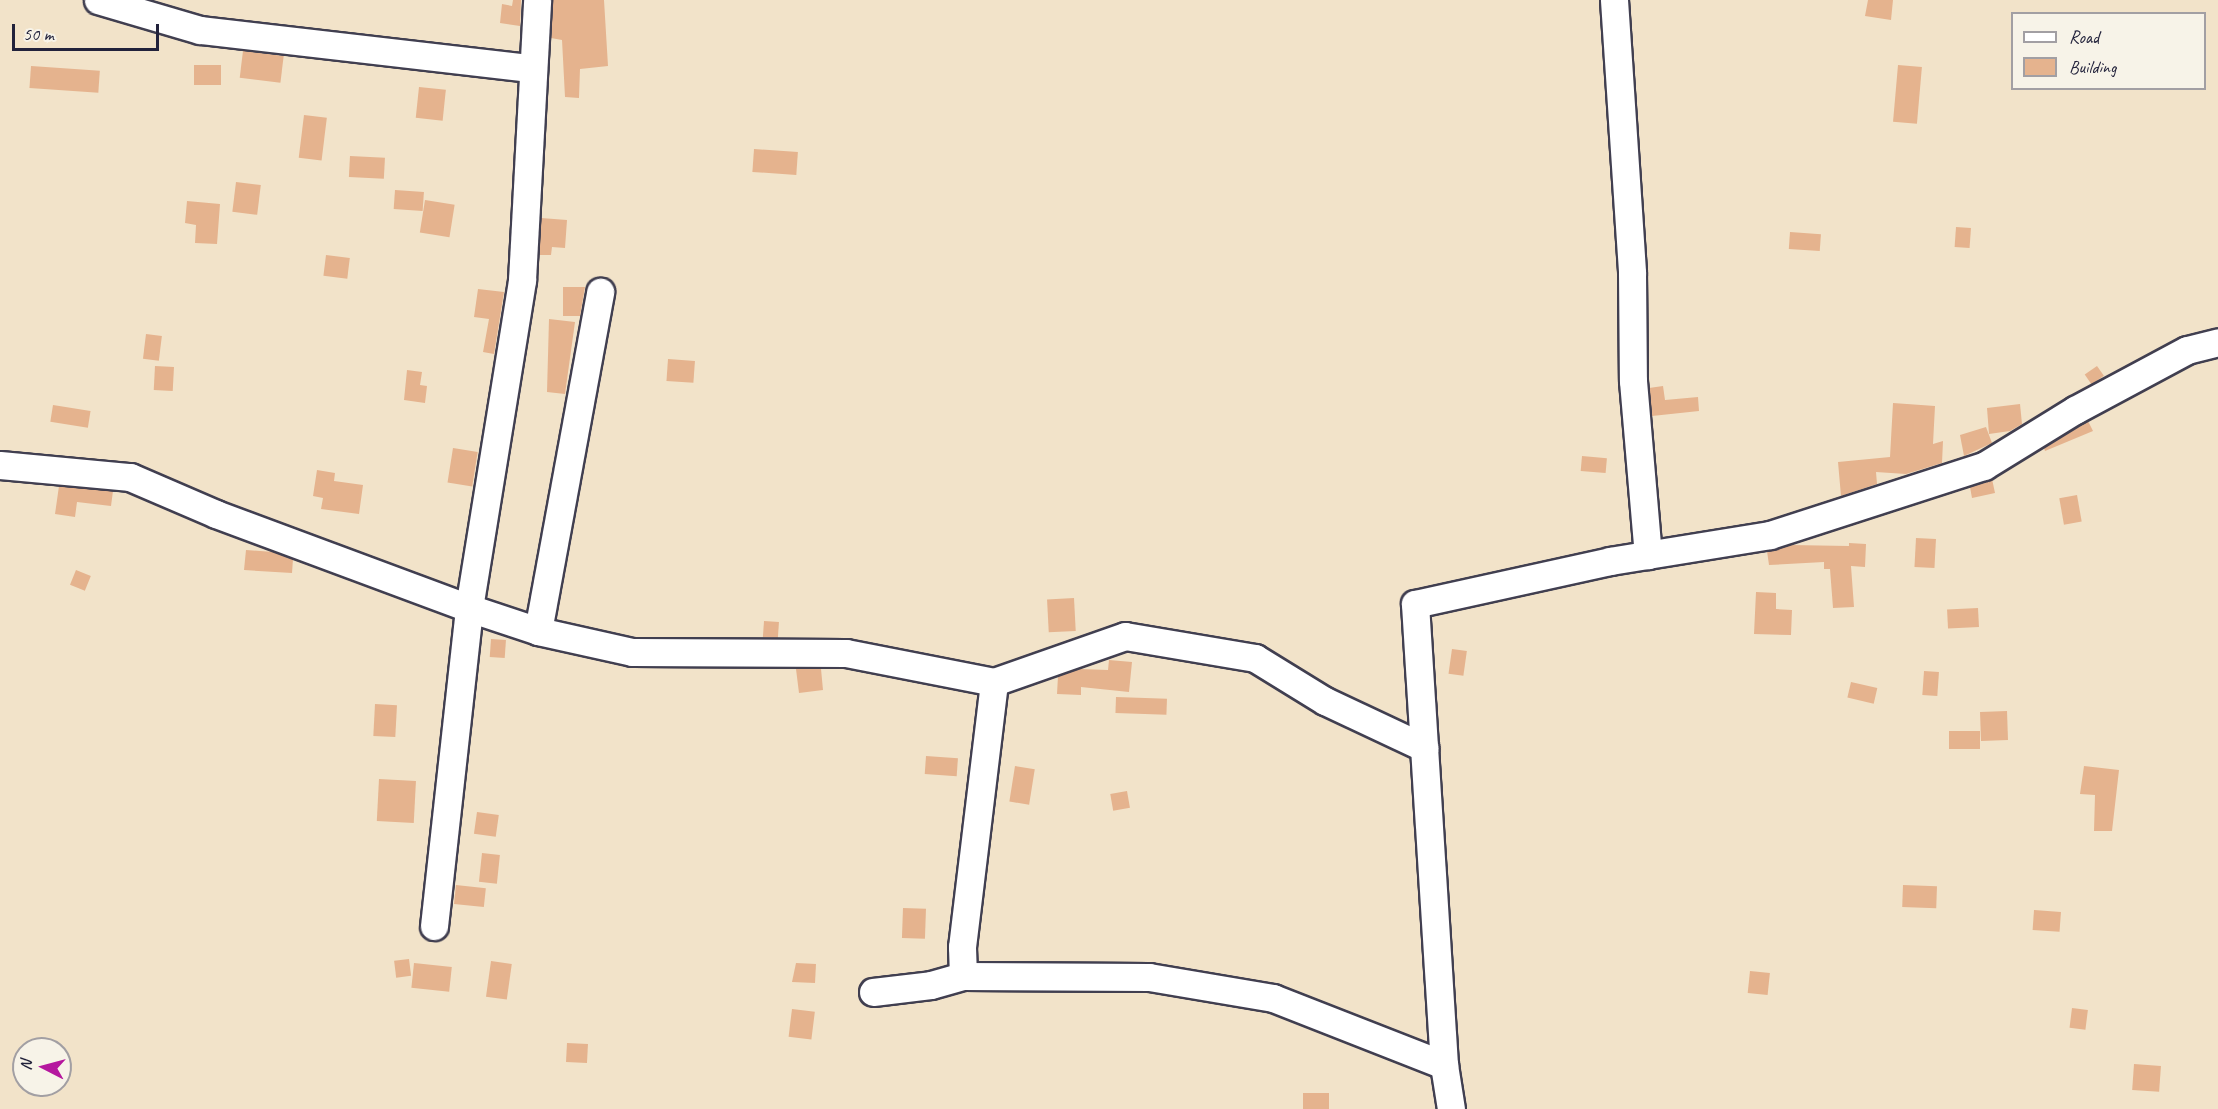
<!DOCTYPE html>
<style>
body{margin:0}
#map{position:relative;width:2218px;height:1109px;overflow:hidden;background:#f2e3c9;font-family:Caveat,sans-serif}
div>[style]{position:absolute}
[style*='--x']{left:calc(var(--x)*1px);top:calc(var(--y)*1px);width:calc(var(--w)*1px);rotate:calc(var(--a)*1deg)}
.building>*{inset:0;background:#e5b38e;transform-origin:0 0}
.roads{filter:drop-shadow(2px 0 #413f50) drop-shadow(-2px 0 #413f50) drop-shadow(0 2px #413f50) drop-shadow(0 -2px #413f50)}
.minor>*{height:27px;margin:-13.5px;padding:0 13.5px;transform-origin:13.5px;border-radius:13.5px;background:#fff}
span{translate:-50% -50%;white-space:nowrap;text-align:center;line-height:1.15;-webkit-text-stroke:4.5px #f7f3e8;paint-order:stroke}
.legend{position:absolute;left:2011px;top:12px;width:195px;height:78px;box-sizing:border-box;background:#f7f3e8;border:2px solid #a29fa3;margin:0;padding:8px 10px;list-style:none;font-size:18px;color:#22223b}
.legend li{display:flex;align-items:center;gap:12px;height:30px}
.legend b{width:30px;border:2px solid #a29fa3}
.north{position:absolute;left:12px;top:1037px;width:60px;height:60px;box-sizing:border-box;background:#f7f3e8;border:2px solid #a29fa3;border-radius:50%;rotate:276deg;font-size:16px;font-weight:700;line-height:24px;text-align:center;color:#22223b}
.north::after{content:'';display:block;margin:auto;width:21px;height:27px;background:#b5179e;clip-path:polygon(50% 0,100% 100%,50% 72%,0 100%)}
.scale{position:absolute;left:12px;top:24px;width:147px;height:27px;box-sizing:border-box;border:3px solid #22223b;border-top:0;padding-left:8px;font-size:18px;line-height:21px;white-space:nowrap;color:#22223b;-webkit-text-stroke:4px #f7f3e8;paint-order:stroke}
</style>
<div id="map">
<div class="building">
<i style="clip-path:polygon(513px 0,521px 0,520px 26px,500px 23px,502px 4px,512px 6px)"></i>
<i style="clip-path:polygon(553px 0,604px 0,608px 66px,580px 69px,579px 98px,565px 97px,562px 40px,551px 38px)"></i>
<i style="clip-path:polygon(1868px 0,1893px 0,1891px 20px,1865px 16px)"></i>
<i style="left:243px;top:51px;width:41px;height:27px;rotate:7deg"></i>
<i style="left:194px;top:65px;width:27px;height:20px"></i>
<i style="left:1898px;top:65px;width:24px;height:57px;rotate:5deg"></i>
<i style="left:31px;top:66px;width:69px;height:22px;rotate:4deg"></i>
<i style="left:419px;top:87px;width:27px;height:31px;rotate:6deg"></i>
<i style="left:304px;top:115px;width:23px;height:43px;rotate:7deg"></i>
<i style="left:754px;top:149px;width:44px;height:23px;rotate:4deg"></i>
<i style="left:350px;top:156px;width:35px;height:21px;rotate:3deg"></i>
<i style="left:236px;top:182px;width:25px;height:30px;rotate:7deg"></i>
<i style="left:395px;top:190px;width:29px;height:19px;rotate:4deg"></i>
<i style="left:425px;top:200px;width:30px;height:33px;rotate:9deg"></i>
<i style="clip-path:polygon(187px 201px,220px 204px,217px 244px,195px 243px,196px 225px,185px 223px)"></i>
<i style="clip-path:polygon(541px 218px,567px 220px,565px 248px,552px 247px,551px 255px,539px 255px)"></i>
<i style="left:1956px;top:227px;width:15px;height:20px;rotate:4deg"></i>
<i style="left:1790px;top:232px;width:31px;height:17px;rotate:4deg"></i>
<i style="left:326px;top:255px;width:24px;height:21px;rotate:7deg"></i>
<i style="clip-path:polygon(563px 287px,585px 287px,580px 316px,563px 316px)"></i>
<i style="clip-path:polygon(478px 289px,504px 292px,494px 354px,483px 352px,489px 319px,474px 317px)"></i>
<i style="clip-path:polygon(549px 319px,575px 322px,565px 394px,547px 392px)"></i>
<i style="left:146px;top:334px;width:16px;height:25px;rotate:7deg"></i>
<i style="left:668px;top:359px;width:27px;height:22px;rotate:4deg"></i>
<i style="left:155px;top:366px;width:19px;height:24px;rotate:3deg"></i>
<i style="left:2097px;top:366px;width:12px;height:15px;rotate:55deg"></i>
<i style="clip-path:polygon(407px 370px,422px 372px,420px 385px,427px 386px,425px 403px,404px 400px)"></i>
<i style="clip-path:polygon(1663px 386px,1665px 400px,1698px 397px,1699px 411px,1652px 416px,1649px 388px)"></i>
<i style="clip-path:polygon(1893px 403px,1935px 406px,1933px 444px,1943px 441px,1942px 463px,1906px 474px,1876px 472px,1877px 484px,1841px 496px,1838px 462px,1890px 457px)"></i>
<i style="clip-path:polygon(2020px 404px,2022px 424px,2010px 431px,1989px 434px,1987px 408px)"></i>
<i style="left:53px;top:405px;width:38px;height:17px;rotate:9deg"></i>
<i style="clip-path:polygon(2088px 421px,2093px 431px,2045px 451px,2044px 448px)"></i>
<i style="clip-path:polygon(1986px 427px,1992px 443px,1964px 456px,1960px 435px)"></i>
<i style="left:453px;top:448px;width:25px;height:35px;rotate:9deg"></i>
<i style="left:1582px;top:456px;width:25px;height:15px;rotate:5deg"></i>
<i style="clip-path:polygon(317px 470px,335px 473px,334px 481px,363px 485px,359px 514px,321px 509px,323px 498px,313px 496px)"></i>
<i style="clip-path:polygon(1992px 479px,1995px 493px,1972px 498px,1970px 487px)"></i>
<i style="clip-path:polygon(59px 486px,113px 491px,111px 506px,77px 502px,75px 517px,55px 514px)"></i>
<i style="left:2077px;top:495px;width:27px;height:18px;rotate:80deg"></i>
<i style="left:1916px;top:538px;width:20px;height:29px;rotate:3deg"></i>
<i style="clip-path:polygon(1849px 543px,1866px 544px,1865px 567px,1851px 566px,1854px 607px,1833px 608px,1830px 569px,1824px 569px,1824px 562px,1769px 565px,1767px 551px,1790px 545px,1849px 546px)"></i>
<i style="clip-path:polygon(246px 550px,273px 552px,293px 559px,292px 573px,244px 570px)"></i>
<i style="left:76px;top:570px;width:16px;height:16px;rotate:22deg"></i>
<i style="clip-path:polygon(1756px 592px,1776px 593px,1776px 609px,1792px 610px,1791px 635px,1754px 634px)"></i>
<i style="left:1074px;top:598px;width:33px;height:27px;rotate:87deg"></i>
<i style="left:1978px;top:608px;width:19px;height:31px;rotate:87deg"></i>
<i style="left:764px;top:621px;width:15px;height:16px;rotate:4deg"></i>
<i style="left:491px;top:639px;width:15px;height:18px;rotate:4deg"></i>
<i style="left:1452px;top:649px;width:15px;height:25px;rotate:8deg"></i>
<i style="clip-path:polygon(1109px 660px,1132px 662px,1129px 692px,1081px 687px,1081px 695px,1057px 694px,1058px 676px,1080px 669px,1108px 670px)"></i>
<i style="clip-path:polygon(796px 669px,821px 669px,823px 690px,799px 693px)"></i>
<i style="left:1924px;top:671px;width:15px;height:24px;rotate:4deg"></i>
<i style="left:1851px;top:682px;width:27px;height:16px;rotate:13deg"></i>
<i style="left:1116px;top:697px;width:51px;height:16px;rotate:2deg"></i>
<i style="left:375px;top:704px;width:22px;height:32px;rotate:3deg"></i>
<i style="left:2007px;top:711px;width:29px;height:27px;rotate:88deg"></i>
<i style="left:1980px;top:731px;width:18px;height:31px;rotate:90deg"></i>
<i style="left:926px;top:756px;width:32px;height:18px;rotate:4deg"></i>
<i style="left:1015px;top:766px;width:20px;height:36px;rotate:9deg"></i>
<i style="clip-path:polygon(2084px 766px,2119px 770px,2112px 831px,2094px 831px,2095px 795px,2080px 794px)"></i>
<i style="left:379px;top:779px;width:37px;height:42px;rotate:3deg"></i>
<i style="left:1127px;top:791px;width:17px;height:17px;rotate:80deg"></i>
<i style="left:477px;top:812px;width:22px;height:22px;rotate:8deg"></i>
<i style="left:482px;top:853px;width:18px;height:29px;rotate:6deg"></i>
<i style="left:456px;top:885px;width:30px;height:19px;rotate:6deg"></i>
<i style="left:1903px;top:885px;width:34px;height:22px;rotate:2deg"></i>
<i style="left:903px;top:908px;width:23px;height:30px;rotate:2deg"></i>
<i style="left:2034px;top:910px;width:27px;height:20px;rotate:4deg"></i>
<i style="left:409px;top:959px;width:17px;height:15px;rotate:83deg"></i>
<i style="left:491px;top:961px;width:21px;height:36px;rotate:8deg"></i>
<i style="left:414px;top:963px;width:38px;height:25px;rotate:6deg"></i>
<i style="clip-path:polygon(796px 963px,816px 964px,815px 983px,792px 982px)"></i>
<i style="left:1750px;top:971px;width:20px;height:22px;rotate:6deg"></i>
<i style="left:2072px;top:1008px;width:16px;height:20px;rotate:7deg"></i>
<i style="left:792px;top:1009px;width:23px;height:28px;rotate:7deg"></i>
<i style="left:567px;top:1043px;width:21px;height:19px;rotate:3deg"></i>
<i style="left:2134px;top:1064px;width:27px;height:26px;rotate:4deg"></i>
<i style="left:1303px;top:1093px;width:26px;height:16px"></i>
</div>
<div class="roads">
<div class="minor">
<i style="--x:98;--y:0;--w:106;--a:16.4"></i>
<i style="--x:200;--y:30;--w:332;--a:6.6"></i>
<i style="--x:1614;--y:0;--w:274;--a:86.2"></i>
<i style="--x:1632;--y:273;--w:108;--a:89.5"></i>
<i style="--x:1633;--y:381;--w:175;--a:85.1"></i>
<i style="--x:0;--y:465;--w:131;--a:5.3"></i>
<i style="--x:130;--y:477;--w:94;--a:23.3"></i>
<i style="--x:216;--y:514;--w:270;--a:20.4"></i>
<i style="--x:469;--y:608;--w:73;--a:18.4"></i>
<i style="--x:538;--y:631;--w:96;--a:12.6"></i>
<i style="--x:632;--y:652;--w:214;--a:0.3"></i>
<i style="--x:846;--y:653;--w:151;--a:11.1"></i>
<i style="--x:994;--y:682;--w:139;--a:-19.3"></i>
<i style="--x:1125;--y:636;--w:132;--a:9.6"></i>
<i style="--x:1255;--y:658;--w:82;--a:31.6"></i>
<i style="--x:1325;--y:701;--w:110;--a:25.2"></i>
<i style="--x:538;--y:631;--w:345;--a:-79.6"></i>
<i style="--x:434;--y:926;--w:320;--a:-83.7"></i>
<i style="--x:469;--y:608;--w:332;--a:-80.8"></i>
<i style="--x:522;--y:280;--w:280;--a:-86.9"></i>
<i style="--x:963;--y:976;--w:29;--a:-92"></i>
<i style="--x:962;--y:947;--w:267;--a:-83.1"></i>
<i style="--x:873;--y:992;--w:58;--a:-6.9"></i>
<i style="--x:931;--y:985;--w:33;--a:-16"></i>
<i style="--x:963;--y:976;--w:186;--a:0.3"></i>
<i style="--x:1149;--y:977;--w:126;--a:9.6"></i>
<i style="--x:1273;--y:998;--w:184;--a:21.4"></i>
<i style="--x:1451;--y:1109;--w:45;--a:-99"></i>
<i style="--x:1444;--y:1065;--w:462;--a:-93.6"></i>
<i style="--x:1415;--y:604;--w:200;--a:-12.4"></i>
<i style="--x:1610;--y:561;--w:162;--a:-9.2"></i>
<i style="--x:1770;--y:535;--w:225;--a:-17.9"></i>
<i style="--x:1984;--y:466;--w:107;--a:-31.6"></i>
<i style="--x:2075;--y:410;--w:127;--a:-28.2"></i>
<i style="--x:2187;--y:350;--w:32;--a:-14"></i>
</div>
</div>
<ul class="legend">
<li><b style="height:8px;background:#fff"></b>Road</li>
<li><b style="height:16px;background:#e5b38e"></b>Building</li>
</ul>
<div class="north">N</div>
<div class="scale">50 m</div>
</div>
